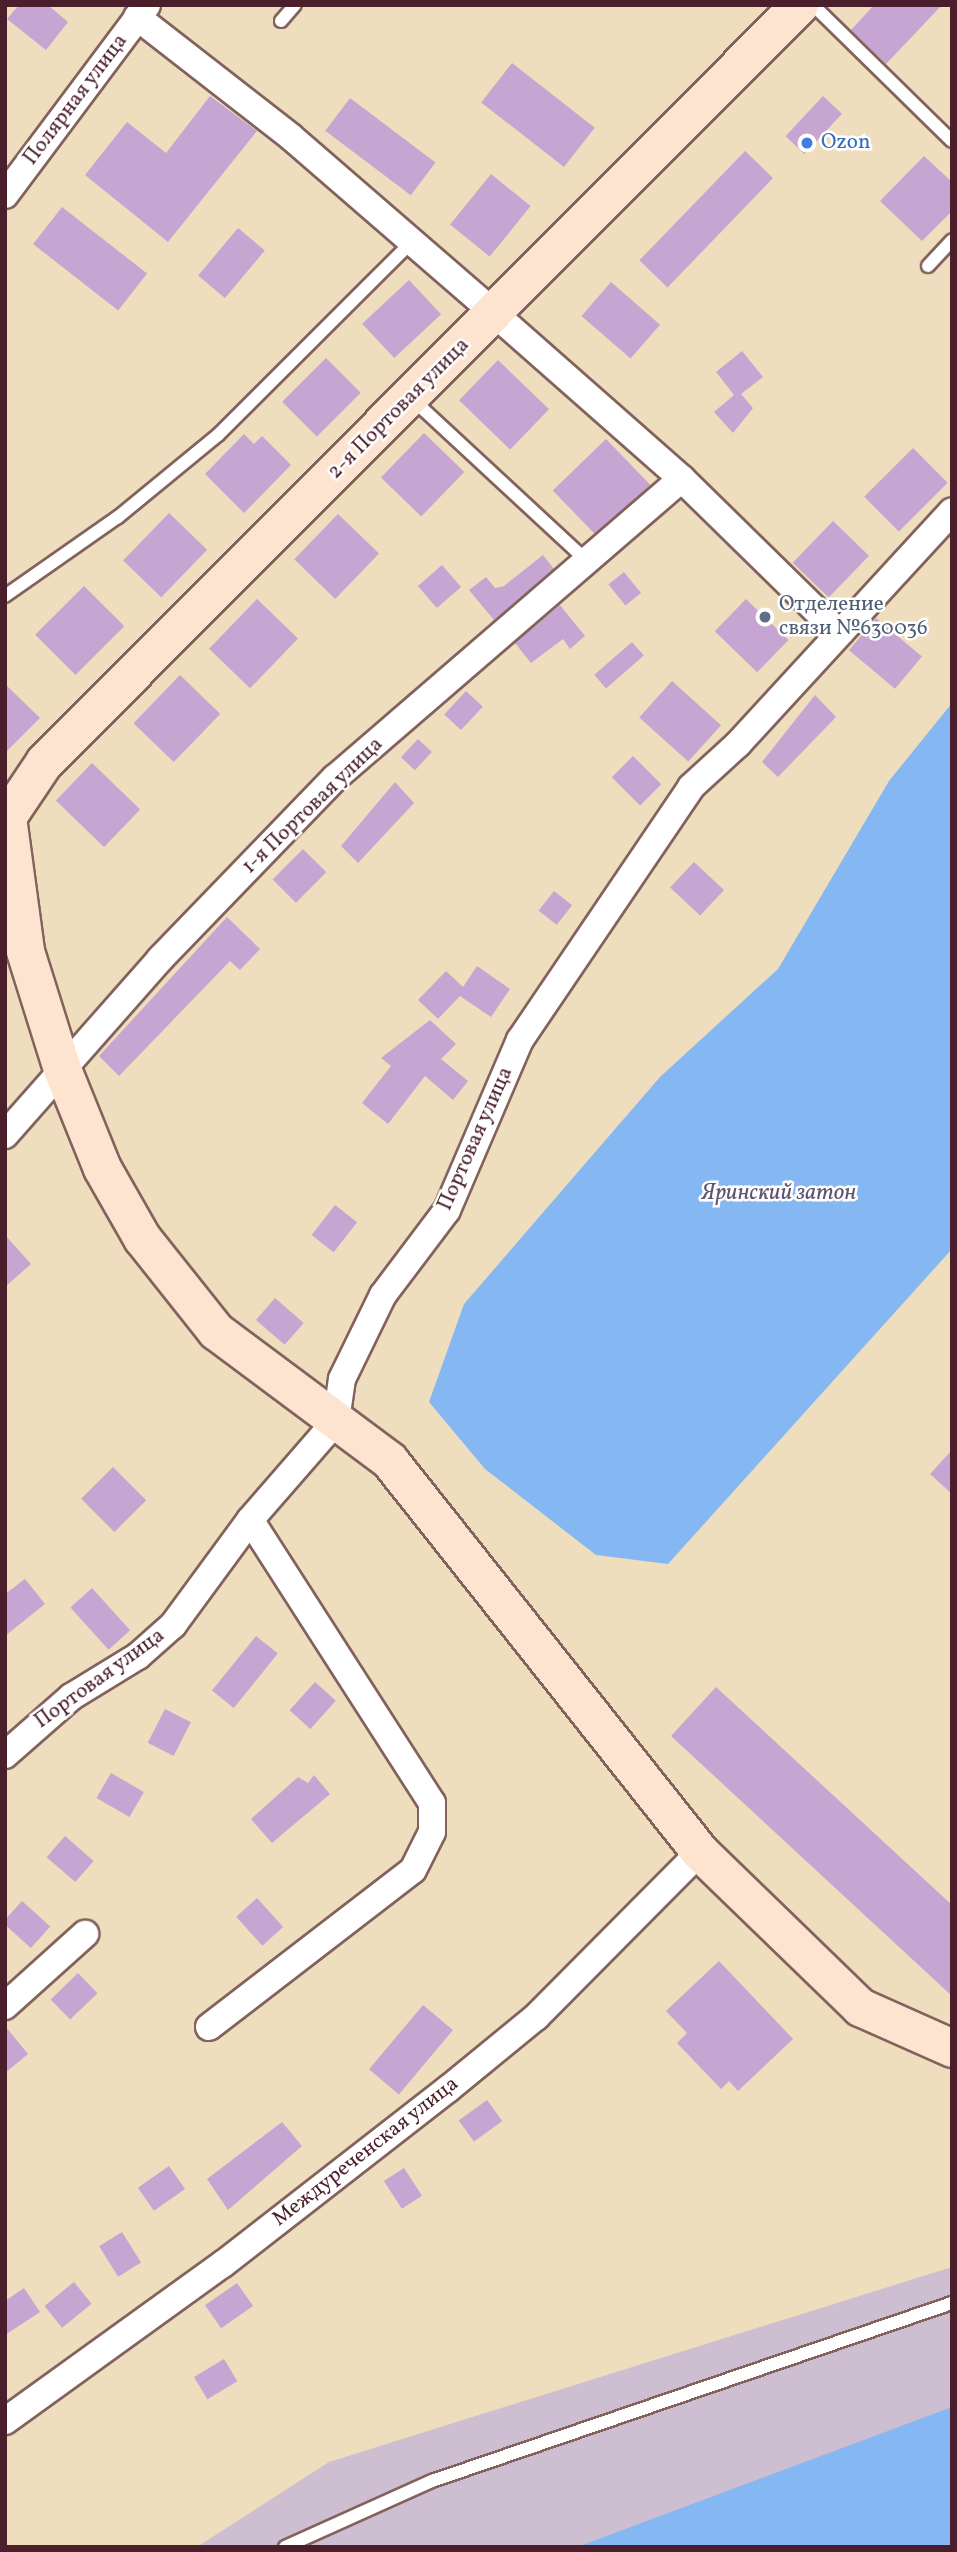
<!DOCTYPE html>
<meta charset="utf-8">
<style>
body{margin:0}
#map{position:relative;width:957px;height:2552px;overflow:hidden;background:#eedebd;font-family:Vollkorn,serif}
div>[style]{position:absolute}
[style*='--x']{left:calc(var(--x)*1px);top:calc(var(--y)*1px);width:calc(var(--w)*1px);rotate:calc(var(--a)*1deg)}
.industrial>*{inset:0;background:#cebed1}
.water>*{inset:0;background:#85b7f2}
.building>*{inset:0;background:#c6a5d3;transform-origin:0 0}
.roads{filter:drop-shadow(2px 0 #83625e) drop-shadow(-2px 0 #83625e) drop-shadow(0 2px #83625e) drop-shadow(0 -2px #83625e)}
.lane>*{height:12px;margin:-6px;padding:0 6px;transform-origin:6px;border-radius:6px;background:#fff}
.street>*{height:26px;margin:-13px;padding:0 13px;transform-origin:13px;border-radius:13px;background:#fff}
.secondary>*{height:37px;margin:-18.5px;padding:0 18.5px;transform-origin:18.5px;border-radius:18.5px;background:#fde4d0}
.dots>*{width:19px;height:19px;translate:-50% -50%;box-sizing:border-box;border:4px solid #fff;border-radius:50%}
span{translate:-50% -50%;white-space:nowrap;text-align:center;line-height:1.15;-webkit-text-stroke:5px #fff;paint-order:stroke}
.street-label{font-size:21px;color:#4a1f2b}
.shop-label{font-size:21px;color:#366cbe}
.left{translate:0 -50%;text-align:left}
.service-label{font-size:21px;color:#4e5e75}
.water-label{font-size:23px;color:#5f5471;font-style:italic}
.frame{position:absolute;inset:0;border:7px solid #4a1f2b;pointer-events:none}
</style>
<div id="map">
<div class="industrial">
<i style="clip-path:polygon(952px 2267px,952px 2547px,197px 2547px,329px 2462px)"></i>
</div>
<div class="water">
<i style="clip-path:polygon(952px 703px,952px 1249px,668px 1564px,596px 1555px,485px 1469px,429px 1402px,464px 1304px,660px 1077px,778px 969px,889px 781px)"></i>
<i style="clip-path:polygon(952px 2407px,952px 2547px,577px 2547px)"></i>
</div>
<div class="building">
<i style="clip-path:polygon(19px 5px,48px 5px,68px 22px,46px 50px,7px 19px)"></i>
<i style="clip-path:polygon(874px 5px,942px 5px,886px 64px,851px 30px)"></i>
<i style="left:512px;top:63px;width:105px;height:50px;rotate:38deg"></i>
<i style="clip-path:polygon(210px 96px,257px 131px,168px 242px,85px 175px,127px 122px,166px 153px)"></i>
<i style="left:823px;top:96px;width:26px;height:55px;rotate:43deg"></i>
<i style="left:350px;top:98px;width:107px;height:41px;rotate:37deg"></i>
<i style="left:745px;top:151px;width:39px;height:152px;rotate:44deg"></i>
<i style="clip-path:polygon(924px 156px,952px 182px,952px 211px,922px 241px,880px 201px)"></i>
<i style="left:491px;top:174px;width:51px;height:65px;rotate:39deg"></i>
<i style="left:62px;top:207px;width:108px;height:47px;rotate:38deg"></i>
<i style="left:238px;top:228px;width:35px;height:62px;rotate:40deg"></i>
<i style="left:409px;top:280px;width:47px;height:64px;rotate:47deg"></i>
<i style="left:611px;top:282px;width:65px;height:45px;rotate:41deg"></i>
<i style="clip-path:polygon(742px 351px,763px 377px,741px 394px,753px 408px,733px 433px,714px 412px,734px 395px,716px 372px)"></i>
<i style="left:326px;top:358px;width:49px;height:62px;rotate:45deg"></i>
<i style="left:498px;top:360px;width:71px;height:56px;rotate:44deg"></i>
<i style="left:424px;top:433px;width:56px;height:62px;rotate:44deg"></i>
<i style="clip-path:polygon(244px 434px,254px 444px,262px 436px,291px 465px,244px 513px,205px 474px)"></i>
<i style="left:606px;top:439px;width:64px;height:74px;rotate:46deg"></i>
<i style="left:913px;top:448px;width:49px;height:69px;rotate:45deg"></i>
<i style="left:169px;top:513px;width:53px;height:66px;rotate:44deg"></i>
<i style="left:338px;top:514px;width:57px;height:63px;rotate:44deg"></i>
<i style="left:833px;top:521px;width:50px;height:58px;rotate:44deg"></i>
<i style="clip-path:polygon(543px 555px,554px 569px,494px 620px,469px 590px,486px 577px,495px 588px,504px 586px)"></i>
<i style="left:442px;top:565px;width:29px;height:32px;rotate:49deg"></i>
<i style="left:624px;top:572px;width:27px;height:20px;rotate:51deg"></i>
<i style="left:84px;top:586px;width:57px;height:69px;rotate:45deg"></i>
<i style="left:257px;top:599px;width:57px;height:69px;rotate:44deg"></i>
<i style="left:746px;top:599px;width:59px;height:45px;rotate:44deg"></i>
<i style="clip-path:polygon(560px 605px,585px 636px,570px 649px,563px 639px,531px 663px,515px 643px)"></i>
<i style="left:876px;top:618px;width:60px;height:42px;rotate:40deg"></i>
<i style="left:632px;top:642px;width:18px;height:50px;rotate:49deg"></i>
<i style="left:180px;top:675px;width:56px;height:67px;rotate:44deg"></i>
<i style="left:672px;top:681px;width:66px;height:49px;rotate:42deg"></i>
<i style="clip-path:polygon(5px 684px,40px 718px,5px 753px)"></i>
<i style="left:466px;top:691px;width:23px;height:32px;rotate:43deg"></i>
<i style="clip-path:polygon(815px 695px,836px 717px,778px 777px,762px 762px)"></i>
<i style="left:418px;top:739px;width:19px;height:25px;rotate:43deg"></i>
<i style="left:633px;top:756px;width:40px;height:30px;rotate:45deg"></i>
<i style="left:92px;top:763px;width:67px;height:52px;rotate:44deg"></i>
<i style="clip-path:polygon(395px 782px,414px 803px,358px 863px,341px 846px)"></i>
<i style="left:303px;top:849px;width:33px;height:43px;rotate:45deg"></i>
<i style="left:694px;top:862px;width:41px;height:35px;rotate:43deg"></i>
<i style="left:554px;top:891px;width:23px;height:25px;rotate:38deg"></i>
<i style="clip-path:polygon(227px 917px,260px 949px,240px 970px,230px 961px,119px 1076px,99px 1056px)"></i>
<i style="clip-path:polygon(477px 966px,510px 989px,491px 1017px,460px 996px,438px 1019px,418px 1000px,446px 971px,463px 987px)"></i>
<i style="clip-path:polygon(430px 1020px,456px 1044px,441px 1059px,468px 1081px,453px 1100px,425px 1076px,388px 1124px,362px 1103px,391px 1066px,381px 1058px)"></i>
<i style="left:335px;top:1205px;width:28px;height:38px;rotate:38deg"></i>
<i style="clip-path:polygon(5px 1235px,31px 1264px,5px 1287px)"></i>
<i style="left:275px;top:1298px;width:38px;height:29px;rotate:41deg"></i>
<i style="clip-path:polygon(952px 1450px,952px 1494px,930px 1474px)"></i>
<i style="left:113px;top:1467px;width:47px;height:45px;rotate:45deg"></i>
<i style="clip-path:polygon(25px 1579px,45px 1604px,5px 1636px,5px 1594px)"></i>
<i style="left:92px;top:1588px;width:57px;height:29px;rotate:48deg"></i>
<i style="left:256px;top:1636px;width:28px;height:70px;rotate:39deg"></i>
<i style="left:315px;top:1682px;width:28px;height:38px;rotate:42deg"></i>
<i style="clip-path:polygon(716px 1687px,952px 1905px,952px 1996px,671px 1736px)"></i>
<i style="left:165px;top:1709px;width:29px;height:38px;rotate:27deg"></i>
<i style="left:111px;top:1773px;width:38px;height:29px;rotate:30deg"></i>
<i style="clip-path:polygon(314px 1775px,330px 1794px,272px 1843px,251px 1819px,298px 1777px,308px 1783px)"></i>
<i style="left:65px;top:1836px;width:38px;height:28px;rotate:41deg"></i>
<i style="left:257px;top:1898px;width:39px;height:28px;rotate:48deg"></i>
<i style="left:22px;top:1901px;width:38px;height:29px;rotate:42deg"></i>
<i style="clip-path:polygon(719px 1961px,793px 2039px,738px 2091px,729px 2081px,721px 2089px,677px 2043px,687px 2033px,666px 2011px)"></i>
<i style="left:78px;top:1973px;width:28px;height:38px;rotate:46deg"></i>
<i style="left:423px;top:2005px;width:39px;height:84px;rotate:40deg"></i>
<i style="clip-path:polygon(5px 2026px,28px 2054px,5px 2073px)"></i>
<i style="left:487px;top:2100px;width:26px;height:35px;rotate:54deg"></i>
<i style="clip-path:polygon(282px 2122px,302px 2146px,228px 2210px,207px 2179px)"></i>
<i style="left:169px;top:2166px;width:28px;height:38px;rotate:55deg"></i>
<i style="left:404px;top:2168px;width:33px;height:24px;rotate:57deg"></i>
<i style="left:122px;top:2232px;width:36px;height:27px;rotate:58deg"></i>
<i style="left:74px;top:2282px;width:28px;height:38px;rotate:51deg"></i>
<i style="left:237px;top:2283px;width:28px;height:39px;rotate:55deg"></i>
<i style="clip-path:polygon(24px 2288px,40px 2312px,5px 2335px,5px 2301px)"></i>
<i style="left:224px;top:2359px;width:26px;height:35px;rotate:59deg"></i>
</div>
<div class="roads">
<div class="lane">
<i style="--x:813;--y:5;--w:194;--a:44.4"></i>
<i style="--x:281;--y:21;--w:21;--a:-49"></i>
<i style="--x:928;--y:266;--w:35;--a:-47"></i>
<i style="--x:411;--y:398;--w:240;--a:42.8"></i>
<i style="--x:5;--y:596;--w:138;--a:-35"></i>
<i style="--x:118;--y:517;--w:129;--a:-39.4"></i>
<i style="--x:218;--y:435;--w:274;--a:-44.9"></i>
<i style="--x:285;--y:2547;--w:161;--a:-24.2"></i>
<i style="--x:432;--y:2481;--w:550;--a:-18.9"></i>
</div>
<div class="street">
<i style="--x:137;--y:17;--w:195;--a:37.9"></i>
<i style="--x:291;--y:137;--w:270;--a:40.9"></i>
<i style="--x:495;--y:314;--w:249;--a:41.4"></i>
<i style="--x:682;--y:479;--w:217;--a:44.4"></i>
<i style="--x:5;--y:195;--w:237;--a:-53.2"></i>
<i style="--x:5;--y:1135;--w:235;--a:-48.6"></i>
<i style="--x:160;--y:959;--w:252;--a:-46"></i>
<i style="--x:335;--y:778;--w:458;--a:-40.8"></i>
<i style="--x:5;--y:1755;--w:88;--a:-41.3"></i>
<i style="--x:71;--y:1697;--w:79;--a:-31.5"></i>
<i style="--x:138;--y:1656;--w:47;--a:-41.5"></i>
<i style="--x:173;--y:1625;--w:130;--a:-53.7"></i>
<i style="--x:250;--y:1520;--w:131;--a:-49"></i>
<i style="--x:336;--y:1421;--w:42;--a:-81.9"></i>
<i style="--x:342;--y:1379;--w:93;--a:-64"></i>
<i style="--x:383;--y:1295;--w:106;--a:-53"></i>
<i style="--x:447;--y:1210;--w:185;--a:-66.8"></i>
<i style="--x:520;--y:1040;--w:305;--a:-55.9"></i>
<i style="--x:691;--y:787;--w:64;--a:-42.5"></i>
<i style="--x:738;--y:744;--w:316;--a:-47.4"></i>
<i style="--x:5;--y:2006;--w:108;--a:-42"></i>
<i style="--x:209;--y:2027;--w:257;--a:-37.6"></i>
<i style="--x:413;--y:1870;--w:42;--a:-63.4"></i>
<i style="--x:432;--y:1832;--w:29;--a:-90"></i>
<i style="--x:432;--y:1803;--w:336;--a:-122.7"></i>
<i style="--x:5;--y:2421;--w:269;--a:-35.8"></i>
<i style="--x:223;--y:2264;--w:285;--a:-37.9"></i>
<i style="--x:448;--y:2089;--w:114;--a:-39.3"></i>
<i style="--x:536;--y:2017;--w:233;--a:-45.2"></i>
</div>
<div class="secondary">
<i style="--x:799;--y:5;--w:1069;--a:134.92"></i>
<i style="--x:44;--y:762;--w:66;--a:123.9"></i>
<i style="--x:7;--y:817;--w:135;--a:82.3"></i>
<i style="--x:25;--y:951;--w:124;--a:72.6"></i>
<i style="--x:62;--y:1069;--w:107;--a:68"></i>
<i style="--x:102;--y:1168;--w:81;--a:60.3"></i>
<i style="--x:142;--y:1238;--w:119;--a:51.5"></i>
<i style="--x:216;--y:1331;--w:216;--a:36.7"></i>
<i style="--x:389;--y:1460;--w:500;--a:51.57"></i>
<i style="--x:700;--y:1852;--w:223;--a:44.1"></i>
<i style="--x:860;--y:2007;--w:101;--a:24"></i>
</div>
</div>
<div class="dots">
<i style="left:807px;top:143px;background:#3f7fe0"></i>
<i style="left:765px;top:617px;background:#5c6f8a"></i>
</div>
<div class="street-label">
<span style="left:76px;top:100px;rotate:-53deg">Полярная улица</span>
<span style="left:399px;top:409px;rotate:-45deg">2-я Портовая улица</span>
<span style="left:313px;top:806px;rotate:-44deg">1-я Портовая улица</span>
<span style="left:476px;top:1139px;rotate:-66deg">Портовая улица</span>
<span style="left:100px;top:1679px;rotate:-36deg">Портовая улица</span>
<span style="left:366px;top:2152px;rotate:-38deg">Междуреченская улица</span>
</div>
<div class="shop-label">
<span class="left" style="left:821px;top:143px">Ozon</span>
</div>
<div class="service-label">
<span class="left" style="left:779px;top:617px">Отделение<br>связи №630036</span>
</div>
<div class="water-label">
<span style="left:779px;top:1193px">Яринский затон</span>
</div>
<div class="frame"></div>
</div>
